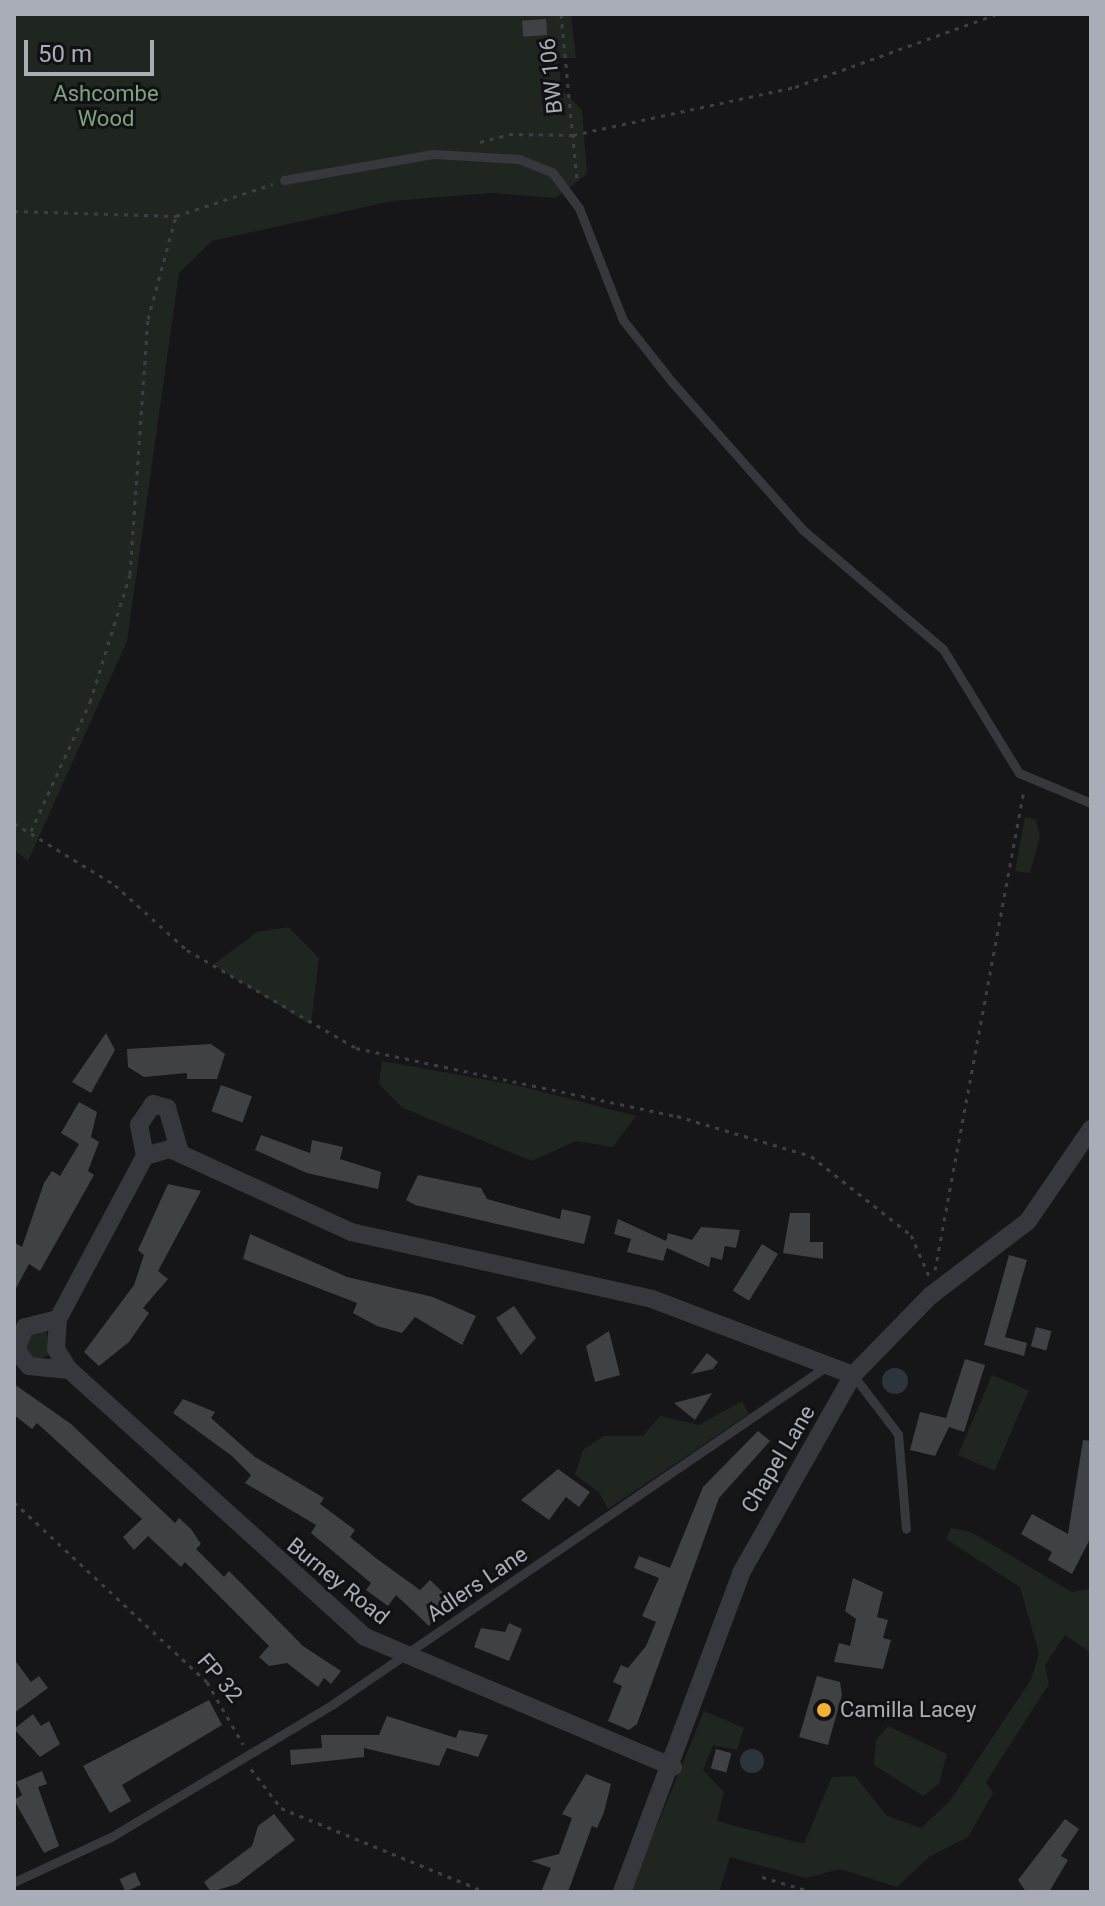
<!DOCTYPE html>
<style>
body{margin:0}
#map{position:relative;width:1105px;height:1906px;overflow:hidden;background:#161618;font-family:Roboto,sans-serif}
div>[style]{position:absolute}
[style*='--x']{left:calc(var(--x)*1px);top:calc(var(--y)*1px);width:calc(var(--w)*1px);rotate:calc(var(--a)*1deg)}
.green>*{inset:0;background:#1e261f;transform-origin:0 0}
.water>*{inset:0;background:#2c353c}
.round{border-radius:50%}
.building>*{inset:0;background:#404145;transform-origin:0 0}
.path>*{height:3px;margin-top:-1.5px;transform-origin:0;background:repeating-linear-gradient(90deg,#3d3f44 0 4px,transparent 0 10px)}
.lane>*{height:9px;margin:-4.5px;padding:0 4.5px;transform-origin:4.5px;border-radius:4.5px;background:#37383d}
.street>*{height:18px;margin:-9px;padding:0 9px;transform-origin:9px;border-radius:9px;background:#37383d}
.dots>*{width:22px;height:22px;translate:-50% -50%;box-sizing:border-box;border:4px solid #111113;border-radius:50%}
span{translate:-50% -50%;white-space:nowrap;text-align:center;line-height:1.15;-webkit-text-stroke:6px #111113;paint-order:stroke}
.street-label{font-size:22px;color:#a8adb8}
.park-label{font-size:22px;color:#7fa381}
.poi-label{font-size:22px;color:#a8adb8}
.left{translate:0 -50%;text-align:left}
.frame{position:absolute;inset:0;border:16px solid #a8adb8;pointer-events:none}
.scale{position:absolute;left:24px;top:40px;width:130px;height:36px;box-sizing:border-box;border:4px solid #a8adb8;border-top:0;padding-left:10px;font-size:24px;line-height:28px;white-space:nowrap;color:#a8adb8;-webkit-text-stroke:6px #111113;paint-order:stroke}
</style>
<div id="map">
<div class="green">
<i style="clip-path:polygon(14px 14px,571px 14px,576px 58px,558px 58px,562px 90px,582px 110px,587px 174px,556px 198px,492px 193px,392px 201px,212px 241px,179px 273px,127px 641px,28px 861px,14px 850px)"></i>
<i style="clip-path:polygon(1025px 817px,1036px 820px,1040px 837px,1030px 873px,1015px 871px)"></i>
<i style="clip-path:polygon(288px 927px,319px 958px,311px 1025px,213px 965px,257px 932px)"></i>
<i style="clip-path:polygon(382px 1061px,516px 1085px,636px 1116px,613px 1147px,576px 1141px,532px 1161px,403px 1108px,379px 1084px)"></i>
<i style="clip-path:polygon(45px 1327px,51px 1352px,36px 1363px,22px 1344px,26px 1332px)"></i>
<i style="left:992px;top:1375px;width:40px;height:87px;rotate:23deg"></i>
<i style="clip-path:polygon(742px 1401px,749px 1414px,608px 1509px,599px 1492px,575px 1475px,583px 1450px,604px 1436px,643px 1436px,660px 1416px,699px 1425px)"></i>
<i style="clip-path:polygon(951px 1528px,971px 1532px,1072px 1592px,1091px 1589px,1091px 1653px,1065px 1635px,1045px 1665px,1049px 1684px,986px 1782px,993px 1793px,968px 1837px,929px 1857px,897px 1887px,840px 1869px,806px 1878px,730px 1857px,719px 1892px,630px 1892px,704px 1711px,744px 1728px,737px 1750px,713px 1745px,703px 1770px,724px 1792px,717px 1821px,804px 1844px,832px 1777px,855px 1776px,887px 1816px,921px 1828px,950px 1801px,1031px 1680px,1039px 1653px,1020px 1587px,946px 1539px)"></i>
<i style="clip-path:polygon(888px 1726px,947px 1754px,939px 1784px,923px 1796px,874px 1765px,876px 1740px)"></i>
</div>
<div class="water">
<i class="round" style="left:882px;top:1368px;width:26px;height:26px"></i>
<i class="round" style="left:740px;top:1749px;width:24px;height:24px"></i>
</div>
<div class="building">
<i style="left:546px;top:19px;width:16px;height:24px;rotate:86deg"></i>
<i style="clip-path:polygon(106px 1033px,115px 1050px,91px 1093px,72px 1082px)"></i>
<i style="clip-path:polygon(211px 1044px,225px 1054px,217px 1079px,187px 1079px,187px 1073px,144px 1077px,128px 1067px,127px 1049px)"></i>
<i style="left:221px;top:1085px;width:33px;height:28px;rotate:20deg"></i>
<i style="clip-path:polygon(79px 1102px,97px 1112px,91px 1137px,99px 1142px,88px 1171px,94px 1175px,40px 1271px,29px 1264px,14px 1292px,14px 1242px,22px 1247px,44px 1183px,52px 1171px,60px 1176px,79px 1144px,61px 1133px)"></i>
<i style="clip-path:polygon(261px 1135px,310px 1153px,312px 1140px,343px 1147px,340px 1159px,381px 1172px,378px 1189px,307px 1173px,255px 1150px)"></i>
<i style="clip-path:polygon(418px 1175px,481px 1188px,487px 1199px,560px 1219px,562px 1209px,591px 1216px,584px 1244px,415px 1205px,406px 1200px)"></i>
<i style="clip-path:polygon(168px 1184px,201px 1191px,158px 1271px,168px 1279px,143px 1308px,149px 1313px,129px 1342px,99px 1366px,84px 1352px,134px 1285px,144px 1255px,138px 1250px)"></i>
<i style="clip-path:polygon(790px 1213px,810px 1213px,810px 1242px,823px 1242px,823px 1259px,783px 1253px)"></i>
<i style="clip-path:polygon(618px 1219px,666px 1241px,668px 1233px,692px 1240px,701px 1227px,740px 1230px,736px 1248px,725px 1246px,722px 1260px,711px 1257px,709px 1267px,667px 1248px,663px 1261px,627px 1252px,631px 1239px,614px 1234px)"></i>
<i style="clip-path:polygon(250px 1234px,347px 1277px,433px 1297px,476px 1316px,462px 1345px,415px 1317px,402px 1333px,377px 1326px,353px 1313px,357px 1303px,243px 1259px)"></i>
<i style="left:762px;top:1244px;width:19px;height:55px;rotate:32deg"></i>
<i style="clip-path:polygon(1009px 1255px,1027px 1260px,1005px 1337px,1027px 1343px,1024px 1356px,984px 1345px)"></i>
<i style="clip-path:polygon(514px 1306px,536px 1338px,521px 1355px,496px 1318px)"></i>
<i style="left:1036px;top:1327px;width:16px;height:20px;rotate:15deg"></i>
<i style="clip-path:polygon(609px 1331px,620px 1375px,595px 1382px,586px 1346px)"></i>
<i style="clip-path:polygon(707px 1353px,718px 1362px,713px 1369px,691px 1374px)"></i>
<i style="clip-path:polygon(965px 1359px,985px 1365px,964px 1432px,949px 1427px,935px 1456px,910px 1450px,920px 1412px,946px 1418px)"></i>
<i style="clip-path:polygon(14px 1384px,71px 1424px,175px 1523px,179px 1518px,191px 1529px,201px 1544px,196px 1549px,224px 1577px,229px 1571px,303px 1646px,341px 1671px,331px 1684px,324px 1678px,318px 1687px,287px 1663px,269px 1666px,259px 1657px,269px 1646px,185px 1562px,181px 1567px,148px 1536px,134px 1550px,123px 1537px,142px 1519px,37px 1423px,32px 1429px,14px 1415px)"></i>
<i style="clip-path:polygon(712px 1393px,695px 1420px,674px 1403px)"></i>
<i style="clip-path:polygon(183px 1399px,215px 1412px,211px 1418px,255px 1457px,324px 1498px,320px 1504px,355px 1530px,350px 1537px,377px 1559px,420px 1590px,430px 1580px,452px 1601px,429px 1626px,396px 1595px,388px 1606px,366px 1590px,371px 1583px,311px 1533px,316px 1525px,245px 1483px,251px 1475px,232px 1456px,173px 1413px)"></i>
<i style="clip-path:polygon(758px 1431px,770px 1441px,719px 1498px,637px 1724px,629px 1730px,608px 1721px,622px 1686px,613px 1682px,621px 1665px,628px 1668px,646px 1646px,656px 1622px,642px 1616px,659px 1578px,634px 1568px,639px 1556px,670px 1568px,703px 1487px)"></i>
<i style="clip-path:polygon(1083px 1440px,1091px 1441px,1091px 1537px,1072px 1574px,1048px 1560px,1052px 1552px,1021px 1534px,1032px 1514px,1068px 1534px)"></i>
<i style="clip-path:polygon(558px 1469px,590px 1492px,579px 1507px,566px 1497px,549px 1520px,521px 1500px)"></i>
<i style="clip-path:polygon(853px 1578px,883px 1592px,877px 1617px,888px 1620px,883px 1638px,891px 1640px,883px 1669px,834px 1662px,839px 1643px,850px 1646px,856px 1619px,845px 1611px)"></i>
<i style="clip-path:polygon(509px 1623px,522px 1629px,509px 1661px,474px 1647px,481px 1628px,505px 1632px)"></i>
<i style="clip-path:polygon(14px 1659px,31px 1682px,39px 1676px,48px 1688px,14px 1713px)"></i>
<i style="clip-path:polygon(817px 1676px,840px 1682px,842px 1695px,828px 1745px,799px 1737px)"></i>
<i style="clip-path:polygon(209px 1700px,222px 1725px,122px 1785px,131px 1801px,110px 1813px,83px 1766px)"></i>
<i style="clip-path:polygon(33px 1714px,41px 1726px,49px 1721px,60px 1744px,40px 1757px,14px 1729px)"></i>
<i style="clip-path:polygon(387px 1716px,456px 1738px,459px 1730px,488px 1735px,478px 1757px,447px 1748px,439px 1766px,364px 1748px,364px 1757px,291px 1765px,290px 1750px,322px 1748px,321px 1735px,379px 1735px)"></i>
<i style="left:716px;top:1749px;width:16px;height:20px;rotate:15deg"></i>
<i style="clip-path:polygon(42px 1771px,47px 1784px,38px 1787px,59px 1846px,44px 1853px,14px 1800px,22px 1795px,16px 1782px)"></i>
<i style="clip-path:polygon(586px 1774px,611px 1784px,604px 1812px,597px 1828px,592px 1826px,568px 1892px,541px 1892px,551px 1868px,531px 1861px,559px 1854px,572px 1818px,562px 1814px)"></i>
<i style="clip-path:polygon(274px 1814px,295px 1840px,237px 1884px,211px 1892px,204px 1882px,252px 1846px,258px 1826px)"></i>
<i style="clip-path:polygon(1065px 1819px,1079px 1829px,1061px 1856px,1068px 1860px,1049px 1892px,1026px 1892px,1018px 1880px)"></i>
<i style="left:135px;top:1872px;width:14px;height:17px;rotate:65deg"></i>
</div>
<div class="path">
<i style="--x:561;--y:14;--w:168;--a:84.5"></i>
<i style="--x:480;--y:142;--w:30;--a:-15"></i>
<i style="--x:509;--y:134;--w:64;--a:0.9"></i>
<i style="--x:573;--y:135;--w:227;--a:-12.2"></i>
<i style="--x:795;--y:87;--w:215;--a:-19.9"></i>
<i style="--x:14;--y:211;--w:162;--a:1.8"></i>
<i style="--x:176;--y:216;--w:102;--a:-18.3"></i>
<i style="--x:14;--y:823;--w:119;--a:31.5"></i>
<i style="--x:115;--y:885;--w:97;--a:42.1"></i>
<i style="--x:187;--y:950;--w:195;--a:30.1"></i>
<i style="--x:356;--y:1048;--w:328;--a:12"></i>
<i style="--x:677;--y:1116;--w:140;--a:16.6"></i>
<i style="--x:811;--y:1156;--w:127;--a:38.3"></i>
<i style="--x:911;--y:1235;--w:45;--a:66.3"></i>
<i style="--x:31;--y:831;--w:142;--a:-65.4"></i>
<i style="--x:90;--y:702;--w:134;--a:-72.6"></i>
<i style="--x:130;--y:574;--w:256;--a:-86"></i>
<i style="--x:148;--y:319;--w:107;--a:-74.8"></i>
<i style="--x:935;--y:1270;--w:488;--a:-79.5"></i>
<i style="--x:14;--y:1502;--w:264;--a:43"></i>
<i style="--x:207;--y:1682;--w:72;--a:59.9"></i>
<i style="--x:251;--y:1769;--w:49;--a:52.4"></i>
<i style="--x:281;--y:1808;--w:222;--a:22.3"></i>
<i style="--x:762;--y:1877;--w:53;--a:16.4"></i>
</div>
<div class="lane">
<i style="--x:284;--y:180;--w:151;--a:-9.9"></i>
<i style="--x:433;--y:154;--w:86;--a:3.3"></i>
<i style="--x:519;--y:159;--w:35;--a:22"></i>
<i style="--x:552;--y:172;--w:45;--a:53.1"></i>
<i style="--x:579;--y:208;--w:120;--a:68.6"></i>
<i style="--x:623;--y:320;--w:79;--a:51.7"></i>
<i style="--x:672;--y:382;--w:198;--a:48.5"></i>
<i style="--x:803;--y:530;--w:184;--a:40.4"></i>
<i style="--x:943;--y:649;--w:145;--a:58.5"></i>
<i style="--x:1019;--y:773;--w:78;--a:22.6"></i>
<i style="--x:853;--y:1375;--w:74;--a:52.7"></i>
<i style="--x:898;--y:1434;--w:95;--a:85.2"></i>
<i style="--x:14;--y:1882;--w:107;--a:-24.9"></i>
<i style="--x:111;--y:1837;--w:259;--a:-30.9"></i>
<i style="--x:333;--y:1704;--w:595;--a:-34.38"></i>
</div>
<div class="street">
<i style="--x:145;--y:1156;--w:32;--a:-101"></i>
<i style="--x:139;--y:1125;--w:25;--a:-56"></i>
<i style="--x:153;--y:1104;--w:15;--a:16"></i>
<i style="--x:167;--y:1108;--w:43;--a:73.7"></i>
<i style="--x:58;--y:1319;--w:34;--a:166"></i>
<i style="--x:25;--y:1327;--w:25;--a:111"></i>
<i style="--x:16;--y:1350;--w:21;--a:51"></i>
<i style="--x:29;--y:1366;--w:40;--a:5.7"></i>
<i style="--x:673;--y:1767;--w:334;--a:-157.1"></i>
<i style="--x:365;--y:1637;--w:399;--a:-137.9"></i>
<i style="--x:69;--y:1370;--w:25;--a:-122"></i>
<i style="--x:56;--y:1349;--w:30;--a:-86"></i>
<i style="--x:58;--y:1319;--w:185;--a:-61.9"></i>
<i style="--x:145;--y:1156;--w:26;--a:-16"></i>
<i style="--x:170;--y:1149;--w:199;--a:24.6"></i>
<i style="--x:351;--y:1232;--w:308;--a:12.5"></i>
<i style="--x:652;--y:1299;--w:215;--a:20.7"></i>
<i style="--x:622;--y:1892;--w:340;--a:-69.5"></i>
<i style="--x:741;--y:1573;--w:227;--a:-60.5"></i>
<i style="--x:853;--y:1375;--w:110;--a:-45.7"></i>
<i style="--x:930;--y:1296;--w:123;--a:-37.4"></i>
<i style="--x:1028;--y:1221;--w:112;--a:-55.6"></i>
</div>
<div class="dots">
<i style="left:824px;top:1710px;background:#f2b134"></i>
</div>
<div class="street-label">
<span style="left:551px;top:76px;rotate:-96deg">BW 106</span>
<span style="left:778px;top:1459px;rotate:-59deg">Chapel Lane</span>
<span style="left:338px;top:1581px;rotate:39deg">Burney Road</span>
<span style="left:477px;top:1584px;rotate:-34deg">Adlers Lane</span>
<span style="left:220px;top:1678px;rotate:50deg">FP 32</span>
</div>
<div class="park-label">
<span style="left:106px;top:106px">Ashcombe<br>Wood</span>
</div>
<div class="poi-label">
<span class="left" style="left:840px;top:1710px">Camilla Lacey</span>
</div>
<div class="frame"></div>
<div class="scale">50 m</div>
</div>
